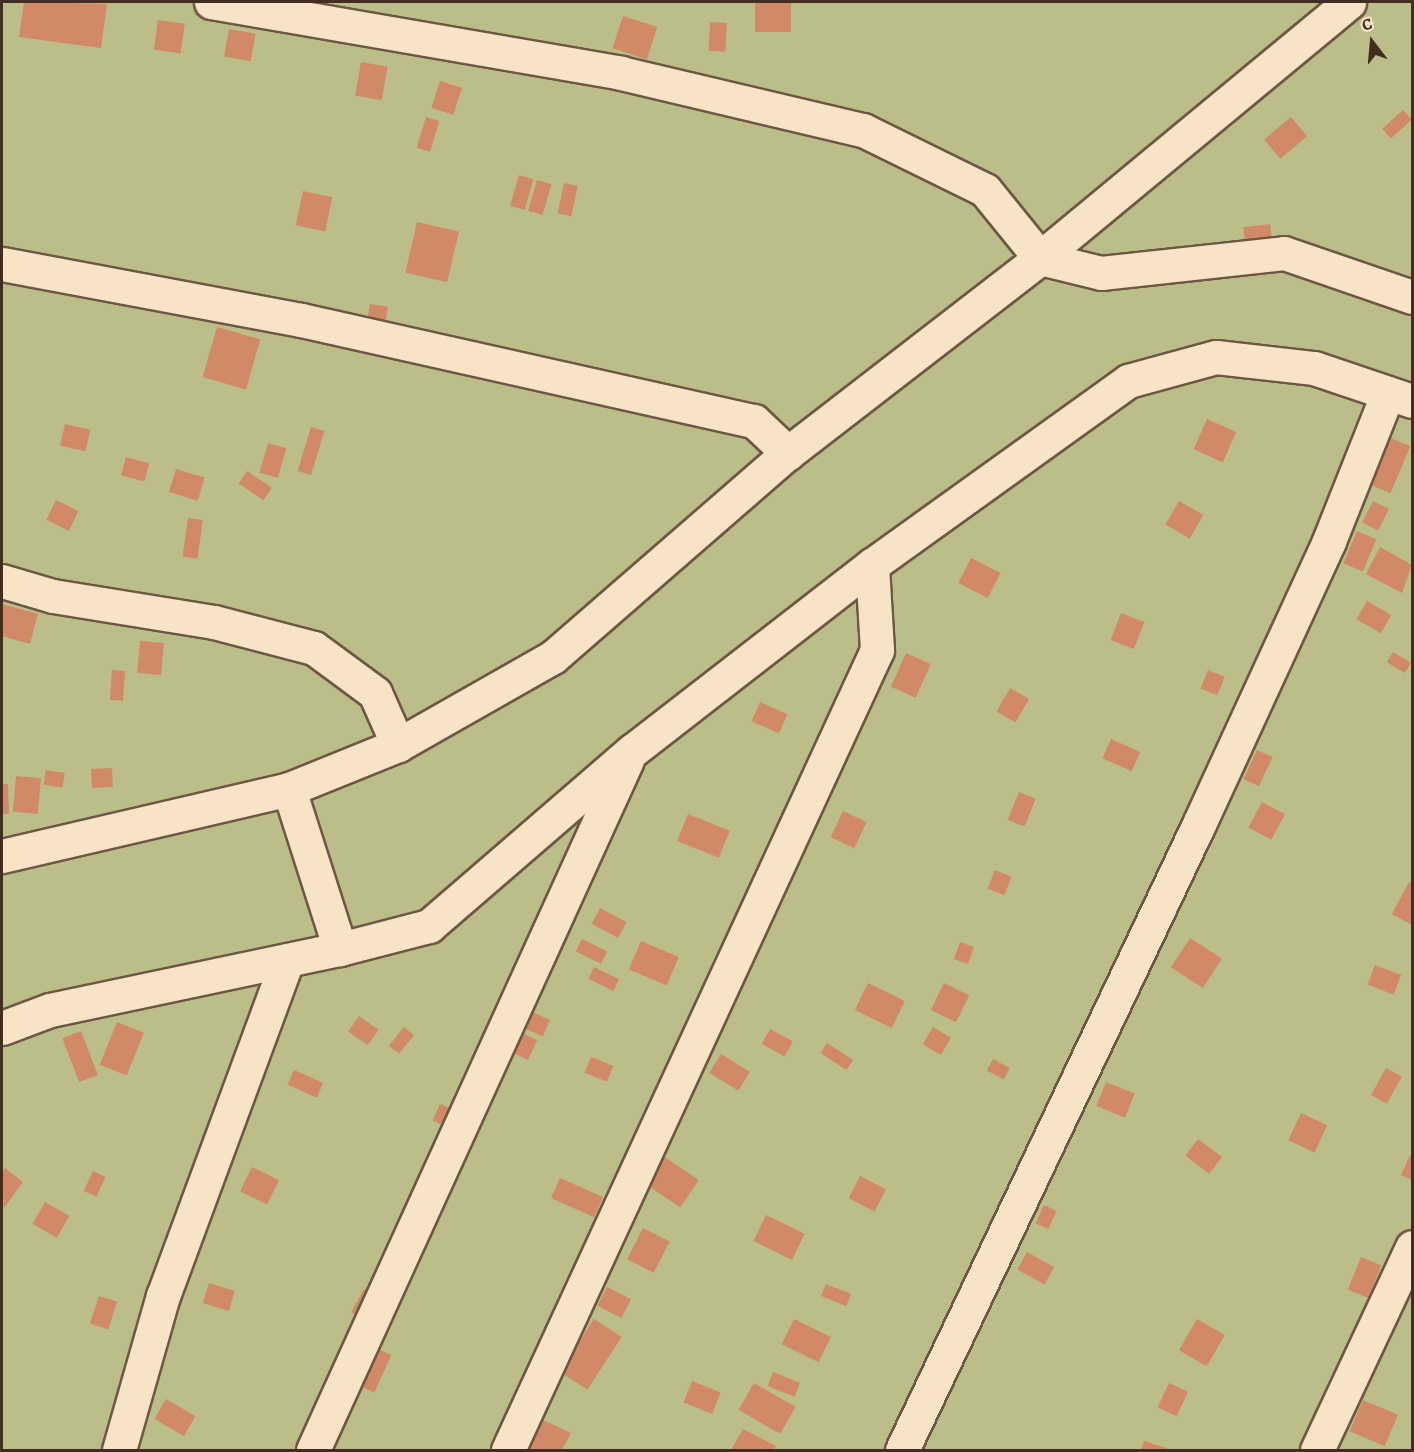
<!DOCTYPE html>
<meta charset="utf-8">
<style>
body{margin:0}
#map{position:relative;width:1414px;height:1452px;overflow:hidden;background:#f3d6a9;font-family:Alegreya,serif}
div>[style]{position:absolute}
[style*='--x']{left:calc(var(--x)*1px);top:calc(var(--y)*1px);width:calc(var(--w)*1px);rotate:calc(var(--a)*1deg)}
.green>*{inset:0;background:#bbbe88;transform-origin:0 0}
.building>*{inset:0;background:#d18967;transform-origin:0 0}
.roads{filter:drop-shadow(2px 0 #6e5743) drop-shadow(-2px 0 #6e5743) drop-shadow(0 2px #6e5743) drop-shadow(0 -2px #6e5743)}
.minor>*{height:33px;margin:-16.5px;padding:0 16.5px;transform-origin:16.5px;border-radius:16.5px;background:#f7e4c7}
span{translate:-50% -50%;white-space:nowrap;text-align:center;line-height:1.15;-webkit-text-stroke:4.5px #f7e4c7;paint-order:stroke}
.frame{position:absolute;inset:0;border:3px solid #422d21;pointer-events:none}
.north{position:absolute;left:1342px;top:12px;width:60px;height:60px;-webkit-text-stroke:4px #f7e4c7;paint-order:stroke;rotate:344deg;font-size:16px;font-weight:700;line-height:24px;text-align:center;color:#422d21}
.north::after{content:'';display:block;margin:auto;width:21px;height:27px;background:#422d21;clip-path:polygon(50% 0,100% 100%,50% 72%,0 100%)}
</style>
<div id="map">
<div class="green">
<i style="left:2px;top:2px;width:1410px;height:1448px"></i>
</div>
<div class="building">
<i style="clip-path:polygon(24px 2px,107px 4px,101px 48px,19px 37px)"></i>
<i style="left:755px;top:2px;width:36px;height:30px"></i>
<i style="left:623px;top:16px;width:36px;height:34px;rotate:18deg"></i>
<i style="left:158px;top:20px;width:27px;height:30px;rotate:8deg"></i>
<i style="left:710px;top:22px;width:17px;height:29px;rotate:3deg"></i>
<i style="left:229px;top:29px;width:27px;height:28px;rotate:10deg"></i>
<i style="left:361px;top:62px;width:27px;height:34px;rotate:10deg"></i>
<i style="left:440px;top:81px;width:23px;height:28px;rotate:18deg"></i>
<i style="left:1403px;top:110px;width:13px;height:28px;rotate:48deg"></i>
<i style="left:426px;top:117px;width:14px;height:32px;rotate:17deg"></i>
<i style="left:1291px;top:117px;width:25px;height:35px;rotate:50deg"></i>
<i style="left:519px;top:175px;width:15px;height:32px;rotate:16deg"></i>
<i style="left:537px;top:180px;width:15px;height:32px;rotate:16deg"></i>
<i style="left:564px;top:183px;width:14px;height:31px;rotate:12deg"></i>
<i style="left:303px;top:191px;width:30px;height:35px;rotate:12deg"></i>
<i style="left:417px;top:222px;width:43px;height:52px;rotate:13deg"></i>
<i style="left:1270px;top:224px;width:16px;height:27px;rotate:83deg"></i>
<i style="left:370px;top:304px;width:18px;height:19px;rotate:9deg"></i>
<i style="left:217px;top:327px;width:45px;height:52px;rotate:16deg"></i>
<i style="left:1207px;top:419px;width:32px;height:33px;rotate:24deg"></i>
<i style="left:65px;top:424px;width:26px;height:22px;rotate:13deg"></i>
<i style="left:311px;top:427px;width:14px;height:46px;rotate:17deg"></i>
<i style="left:1391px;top:438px;width:21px;height:51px;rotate:23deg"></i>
<i style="left:268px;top:443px;width:19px;height:31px;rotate:16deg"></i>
<i style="left:126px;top:457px;width:24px;height:19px;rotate:15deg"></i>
<i style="left:176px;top:469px;width:30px;height:24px;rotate:17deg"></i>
<i style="left:247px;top:471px;width:30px;height:15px;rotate:34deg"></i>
<i style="left:56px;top:500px;width:25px;height:22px;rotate:26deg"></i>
<i style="left:1179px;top:501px;width:28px;height:27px;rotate:30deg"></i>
<i style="left:1373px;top:501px;width:18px;height:24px;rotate:27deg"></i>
<i style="left:188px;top:518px;width:15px;height:39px;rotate:8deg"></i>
<i style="left:1357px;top:531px;width:21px;height:35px;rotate:23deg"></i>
<i style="clip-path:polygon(1380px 547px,1412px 565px,1402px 593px,1366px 574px)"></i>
<i style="left:971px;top:558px;width:33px;height:28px;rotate:27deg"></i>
<i style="left:1367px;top:601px;width:28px;height:21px;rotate:30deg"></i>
<i style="clip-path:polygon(2px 604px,38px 614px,30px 644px,2px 636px)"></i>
<i style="left:1121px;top:613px;width:25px;height:29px;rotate:21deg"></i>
<i style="left:140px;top:641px;width:24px;height:32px;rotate:5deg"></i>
<i style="left:1393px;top:652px;width:21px;height:12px;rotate:31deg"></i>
<i style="left:906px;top:653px;width:27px;height:37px;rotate:24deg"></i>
<i style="left:112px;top:670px;width:13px;height:30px;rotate:4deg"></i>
<i style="left:1208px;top:670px;width:18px;height:20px;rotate:22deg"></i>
<i style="left:1010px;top:688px;width:22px;height:27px;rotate:30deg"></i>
<i style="left:760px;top:702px;width:30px;height:21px;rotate:24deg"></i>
<i style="left:1111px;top:739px;width:32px;height:21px;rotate:24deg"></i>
<i style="left:1257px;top:750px;width:17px;height:32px;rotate:25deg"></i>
<i style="left:112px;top:768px;width:19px;height:21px;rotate:87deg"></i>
<i style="left:46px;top:770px;width:19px;height:15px;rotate:9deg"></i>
<i style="left:16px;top:776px;width:25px;height:36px;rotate:5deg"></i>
<i style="clip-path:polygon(2px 784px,8px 784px,9px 814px,2px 814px)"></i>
<i style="left:1019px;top:792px;width:18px;height:30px;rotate:22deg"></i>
<i style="left:1262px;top:802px;width:26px;height:29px;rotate:28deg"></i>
<i style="left:843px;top:811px;width:26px;height:29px;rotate:25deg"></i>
<i style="left:688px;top:814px;width:45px;height:29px;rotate:22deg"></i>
<i style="left:995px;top:870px;width:18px;height:20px;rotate:22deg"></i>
<i style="clip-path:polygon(1409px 882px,1412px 884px,1412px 925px,1392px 914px)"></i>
<i style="left:600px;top:908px;width:30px;height:18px;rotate:28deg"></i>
<i style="left:1190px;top:938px;width:38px;height:35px;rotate:33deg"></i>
<i style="left:582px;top:939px;width:28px;height:14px;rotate:26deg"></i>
<i style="left:641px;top:941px;width:41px;height:31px;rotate:23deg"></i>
<i style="left:960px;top:942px;width:15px;height:18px;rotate:20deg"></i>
<i style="left:1375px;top:965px;width:28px;height:21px;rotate:21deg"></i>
<i style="left:594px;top:967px;width:28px;height:13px;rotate:26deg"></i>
<i style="left:868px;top:983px;width:41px;height:30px;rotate:26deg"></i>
<i style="left:944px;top:983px;width:28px;height:30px;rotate:26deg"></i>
<i style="left:530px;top:1011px;width:22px;height:18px;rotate:24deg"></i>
<i style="left:359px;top:1016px;width:24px;height:19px;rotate:35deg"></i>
<i style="left:117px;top:1022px;width:29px;height:46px;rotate:22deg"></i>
<i style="left:404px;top:1027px;width:13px;height:24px;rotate:39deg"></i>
<i style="left:933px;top:1027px;width:21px;height:20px;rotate:31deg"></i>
<i style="left:770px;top:1029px;width:26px;height:17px;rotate:29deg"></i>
<i style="left:81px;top:1031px;width:47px;height:20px;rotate:69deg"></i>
<i style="left:520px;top:1032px;width:19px;height:22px;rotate:25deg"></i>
<i style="left:827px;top:1043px;width:31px;height:12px;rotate:33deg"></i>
<i style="left:721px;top:1054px;width:34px;height:22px;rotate:32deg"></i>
<i style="left:591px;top:1057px;width:24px;height:17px;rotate:22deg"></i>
<i style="left:993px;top:1059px;width:19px;height:13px;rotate:28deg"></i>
<i style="left:1386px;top:1068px;width:18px;height:31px;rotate:29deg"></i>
<i style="left:294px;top:1070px;width:32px;height:16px;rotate:24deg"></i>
<i style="left:1106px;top:1082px;width:31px;height:26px;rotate:22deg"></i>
<i style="left:440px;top:1104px;width:22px;height:18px;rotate:24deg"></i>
<i style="left:1301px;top:1113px;width:29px;height:30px;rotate:25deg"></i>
<i style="left:1198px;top:1139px;width:30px;height:21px;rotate:37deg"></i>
<i style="clip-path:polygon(1410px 1155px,1412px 1157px,1412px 1180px,1401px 1175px)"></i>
<i style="left:663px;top:1156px;width:43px;height:33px;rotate:34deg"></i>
<i style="left:252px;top:1167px;width:30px;height:27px;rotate:26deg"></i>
<i style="clip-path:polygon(5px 1168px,23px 1182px,4px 1208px,2px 1174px)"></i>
<i style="left:93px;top:1171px;width:14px;height:22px;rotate:25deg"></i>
<i style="left:860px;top:1176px;width:29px;height:25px;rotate:27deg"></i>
<i style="left:560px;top:1178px;width:47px;height:22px;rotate:24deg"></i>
<i style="left:45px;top:1202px;width:28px;height:25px;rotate:30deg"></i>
<i style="left:1044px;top:1205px;width:14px;height:20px;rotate:25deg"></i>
<i style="left:766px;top:1215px;width:43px;height:29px;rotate:26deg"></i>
<i style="left:643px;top:1228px;width:30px;height:35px;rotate:27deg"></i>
<i style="left:1027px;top:1252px;width:31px;height:20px;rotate:29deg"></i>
<i style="left:1361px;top:1257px;width:22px;height:35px;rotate:22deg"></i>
<i style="left:209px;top:1283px;width:27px;height:21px;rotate:17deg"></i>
<i style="left:826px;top:1284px;width:27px;height:13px;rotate:22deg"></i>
<i style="left:607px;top:1287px;width:27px;height:21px;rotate:27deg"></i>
<i style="left:364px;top:1289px;width:18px;height:27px;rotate:29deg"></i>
<i style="left:99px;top:1296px;width:19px;height:29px;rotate:18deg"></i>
<i style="left:594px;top:1319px;width:33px;height:63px;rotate:33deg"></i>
<i style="left:794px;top:1319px;width:41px;height:28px;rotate:26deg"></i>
<i style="left:1197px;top:1319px;width:32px;height:36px;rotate:30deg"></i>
<i style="left:371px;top:1346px;width:22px;height:41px;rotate:24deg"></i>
<i style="left:773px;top:1372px;width:29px;height:15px;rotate:22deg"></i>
<i style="left:692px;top:1381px;width:31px;height:23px;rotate:22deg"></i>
<i style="left:754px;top:1383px;width:48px;height:31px;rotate:30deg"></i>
<i style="left:1169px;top:1383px;width:21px;height:27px;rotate:25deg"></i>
<i style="left:166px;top:1399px;width:34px;height:23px;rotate:30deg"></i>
<i style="left:1363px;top:1400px;width:38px;height:34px;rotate:23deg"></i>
<i style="clip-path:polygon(543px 1420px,571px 1433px,562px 1450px,528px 1450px)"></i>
<i style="clip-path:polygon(743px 1429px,776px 1446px,774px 1450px,731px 1450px)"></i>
<i style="clip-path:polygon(1144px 1441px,1172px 1450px,1141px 1450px)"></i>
</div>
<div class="roads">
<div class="minor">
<i style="--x:211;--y:2;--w:416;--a:9.8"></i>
<i style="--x:621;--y:73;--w:249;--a:13.3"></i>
<i style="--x:863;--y:130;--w:136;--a:26.2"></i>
<i style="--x:985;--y:190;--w:87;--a:51"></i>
<i style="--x:1040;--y:258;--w:63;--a:13.8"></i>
<i style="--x:1101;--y:273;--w:184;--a:-6.2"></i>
<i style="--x:1284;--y:253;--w:135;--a:19"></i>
<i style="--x:2;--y:264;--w:304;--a:10.6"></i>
<i style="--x:301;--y:320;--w:464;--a:12.6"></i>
<i style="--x:754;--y:421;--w:47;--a:43.3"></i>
<i style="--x:2;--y:581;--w:53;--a:16.4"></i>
<i style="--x:53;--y:596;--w:163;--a:9.2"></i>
<i style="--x:214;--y:622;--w:103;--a:14.6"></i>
<i style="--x:314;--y:648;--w:76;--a:36.4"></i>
<i style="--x:375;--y:693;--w:57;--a:66.1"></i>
<i style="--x:2;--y:856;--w:295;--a:-13.1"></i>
<i style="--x:289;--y:789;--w:118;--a:-22"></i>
<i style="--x:398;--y:745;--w:178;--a:-29.6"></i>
<i style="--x:553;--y:657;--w:311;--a:-41"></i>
<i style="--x:788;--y:453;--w:319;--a:-37.7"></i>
<i style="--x:1040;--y:258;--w:401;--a:-39.6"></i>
<i style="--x:340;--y:949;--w:92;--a:-14.5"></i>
<i style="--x:429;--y:926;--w:268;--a:-40.8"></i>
<i style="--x:632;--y:751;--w:304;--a:-37.8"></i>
<i style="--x:872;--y:565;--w:315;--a:-35.7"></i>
<i style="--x:1128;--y:381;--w:91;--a:-15.3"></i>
<i style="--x:1216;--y:357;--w:99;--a:6.4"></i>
<i style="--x:1314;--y:368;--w:103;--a:18.6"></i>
<i style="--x:2;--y:1028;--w:51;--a:-20.6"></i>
<i style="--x:50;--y:1010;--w:296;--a:-11.9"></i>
<i style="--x:340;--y:949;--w:168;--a:-107.7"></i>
<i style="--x:119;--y:1450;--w:160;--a:-74.1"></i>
<i style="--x:163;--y:1296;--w:358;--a:-69.7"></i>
<i style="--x:313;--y:1450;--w:758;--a:-65.53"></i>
<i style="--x:508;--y:1450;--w:881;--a:-65.24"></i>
<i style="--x:877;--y:650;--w:85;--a:-93.4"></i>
<i style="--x:902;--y:1450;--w:693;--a:-64.62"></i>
<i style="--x:1199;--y:824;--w:311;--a:-65.3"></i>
<i style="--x:1329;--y:541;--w:159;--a:-68.3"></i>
<i style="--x:1317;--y:1450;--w:224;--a:-64.9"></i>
</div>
</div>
<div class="frame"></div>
<div class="north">С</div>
</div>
